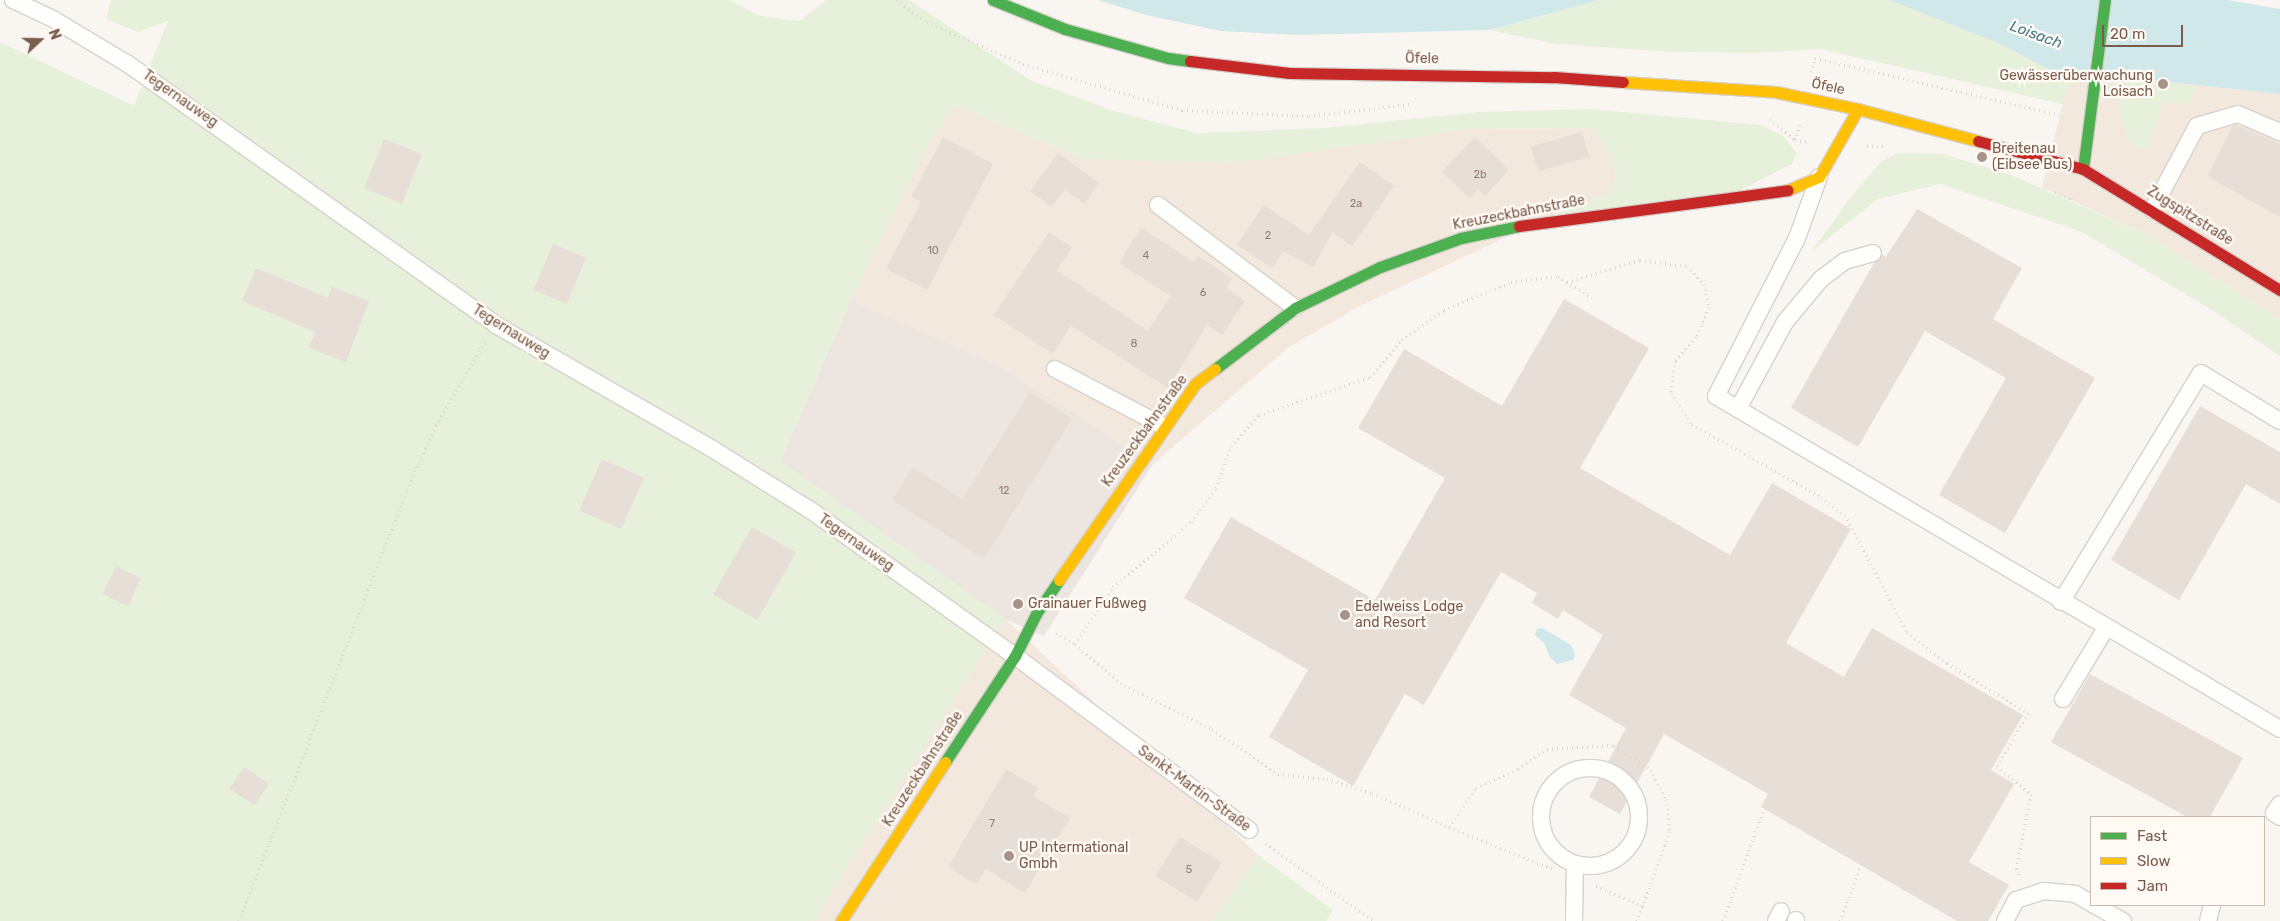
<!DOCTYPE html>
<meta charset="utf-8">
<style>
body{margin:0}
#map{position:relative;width:2280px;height:921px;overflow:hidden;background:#f9f5f0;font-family:Rubik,sans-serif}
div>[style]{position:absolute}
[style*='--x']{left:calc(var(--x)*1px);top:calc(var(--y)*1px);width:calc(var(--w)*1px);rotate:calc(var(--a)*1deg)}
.residential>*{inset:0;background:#f2e8de}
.industrial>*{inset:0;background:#ede5e0}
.green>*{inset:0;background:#e7f0db}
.water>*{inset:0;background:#d0e8ea}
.building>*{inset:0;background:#e6ded7;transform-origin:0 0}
.path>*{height:3px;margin-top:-1.5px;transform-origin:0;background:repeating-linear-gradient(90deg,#dcd5d0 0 1px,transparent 0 5px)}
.roads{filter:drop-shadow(1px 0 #d7d1cb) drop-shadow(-1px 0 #d7d1cb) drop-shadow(0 1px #d7d1cb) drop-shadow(0 -1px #d7d1cb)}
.lane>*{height:16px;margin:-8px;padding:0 8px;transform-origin:8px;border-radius:8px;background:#fefefd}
.lane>.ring{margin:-8px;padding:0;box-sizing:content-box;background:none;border:16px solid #fefefd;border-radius:50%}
.fast>*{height:11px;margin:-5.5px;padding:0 5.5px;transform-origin:5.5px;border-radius:5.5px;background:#4caf50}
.slow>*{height:11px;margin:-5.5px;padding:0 5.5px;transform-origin:5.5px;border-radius:5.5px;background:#ffc107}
.jam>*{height:11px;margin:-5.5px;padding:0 5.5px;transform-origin:5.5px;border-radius:5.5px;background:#c62828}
.dots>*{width:14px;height:14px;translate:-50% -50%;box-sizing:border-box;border:2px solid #fffaf3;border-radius:50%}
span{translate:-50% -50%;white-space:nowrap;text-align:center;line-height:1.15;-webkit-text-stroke:5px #fffaf3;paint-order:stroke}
.number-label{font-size:11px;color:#977e72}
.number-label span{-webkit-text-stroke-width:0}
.street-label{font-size:14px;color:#7a5c4d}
.poi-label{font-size:14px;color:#7a5c4d}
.right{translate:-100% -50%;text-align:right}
.left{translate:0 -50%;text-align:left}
.water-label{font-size:15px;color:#437c86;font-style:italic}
.legend{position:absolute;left:2090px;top:816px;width:175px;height:90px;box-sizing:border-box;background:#fffaf3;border:1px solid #cabbb1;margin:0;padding:6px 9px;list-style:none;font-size:15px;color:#7a5c4d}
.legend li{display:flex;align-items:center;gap:10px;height:25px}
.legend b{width:25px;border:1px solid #cabbb1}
.north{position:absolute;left:15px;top:15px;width:50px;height:50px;-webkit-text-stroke:4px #fffaf3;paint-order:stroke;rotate:69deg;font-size:14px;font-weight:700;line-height:20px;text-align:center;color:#7a5c4d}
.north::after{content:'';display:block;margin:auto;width:18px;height:22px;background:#7a5c4d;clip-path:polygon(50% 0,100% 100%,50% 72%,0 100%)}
.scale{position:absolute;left:2102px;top:25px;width:81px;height:22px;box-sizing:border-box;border:2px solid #7a5c4d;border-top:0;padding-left:6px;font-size:15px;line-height:18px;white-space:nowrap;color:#7a5c4d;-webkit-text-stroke:4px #fffaf3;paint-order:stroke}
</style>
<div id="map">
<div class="residential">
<i style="clip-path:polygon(2122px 77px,2280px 94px,2280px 320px,2147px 235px,2042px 187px,2069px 80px)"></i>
<i style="clip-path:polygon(955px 105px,1083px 159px,1472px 129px,1592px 128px,1611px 157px,1616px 176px,1611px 193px,1540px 221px,1358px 307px,1289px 347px,1153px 464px,1000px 366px,851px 300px,928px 144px)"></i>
<i style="clip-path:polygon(1005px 619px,1258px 855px,1211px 921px,813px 921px)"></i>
</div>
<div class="industrial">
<i style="clip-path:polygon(851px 300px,1000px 366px,1153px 464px,1044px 636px,1005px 619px,780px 461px)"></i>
</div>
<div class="green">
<i style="clip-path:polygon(111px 0,730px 0,759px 16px,800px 21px,826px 0,909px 0,1030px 80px,1111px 110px,1196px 133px,1323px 128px,1480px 112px,1590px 109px,1762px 125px,1783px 136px,1797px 153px,1792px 164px,1719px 201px,1541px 221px,1611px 193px,1616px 176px,1611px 157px,1592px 128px,1472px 129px,1233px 163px,1083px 159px,955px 105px,928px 144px,851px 300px,780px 461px,1005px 619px,813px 921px,0 921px,0 42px,134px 106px,168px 21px,138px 32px,106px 19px)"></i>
<i style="clip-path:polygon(1599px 0,1889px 0,2000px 44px,2069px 80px,2063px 104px,1820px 49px,1753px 53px,1673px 52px,1557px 44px,1489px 30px)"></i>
<i style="clip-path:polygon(2121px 81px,2140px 81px,2196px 86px,2189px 104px,2162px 102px,2147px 152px,2129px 143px,2120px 114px)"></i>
<i style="clip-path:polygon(1897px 153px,1943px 154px,2011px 175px,2147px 235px,2280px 320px,2280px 356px,2212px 310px,2082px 232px,1940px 184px,1878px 199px,1812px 251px,1853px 194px,1881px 162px)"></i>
<i style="clip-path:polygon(1258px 855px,1333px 910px,1326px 921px,1211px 921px)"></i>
</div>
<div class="water">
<i style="clip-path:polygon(1098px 0,1599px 0,1489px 30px,1298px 35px,1221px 31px,1146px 15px)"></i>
<i style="clip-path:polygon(1889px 0,2227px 0,2280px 9px,2280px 94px,2122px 77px,2069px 80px,2000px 44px)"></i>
<i style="clip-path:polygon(1542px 628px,1571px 645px,1575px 653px,1573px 660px,1557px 664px,1550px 657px,1544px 643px,1535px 635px,1537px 629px)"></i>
</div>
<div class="building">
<i style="clip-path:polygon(2237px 125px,2280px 144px,2280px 217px,2207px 176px,2232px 126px)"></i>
<i style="left:1582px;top:132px;width:26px;height:53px;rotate:74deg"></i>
<i style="clip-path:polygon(943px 137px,993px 164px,927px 290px,886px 269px,921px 202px,911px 197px)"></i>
<i style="clip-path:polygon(1475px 137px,1509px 170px,1485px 196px,1478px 189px,1469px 198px,1442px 172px)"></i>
<i style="left:384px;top:139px;width:41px;height:53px;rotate:22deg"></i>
<i style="clip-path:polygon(1058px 153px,1099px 183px,1084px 204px,1065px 189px,1052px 207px,1030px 191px)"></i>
<i style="clip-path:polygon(1360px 162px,1394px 186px,1352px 246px,1332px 232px,1313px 267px,1283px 251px,1272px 268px,1237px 245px,1264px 205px,1309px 235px)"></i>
<i style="clip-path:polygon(1917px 209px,2022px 268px,1993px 319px,2095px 378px,2005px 533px,1939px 495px,2006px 378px,1925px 331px,1858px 447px,1791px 408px,1874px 263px,1883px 255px,1886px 257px)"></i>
<i style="clip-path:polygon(1141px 228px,1194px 262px,1198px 256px,1232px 278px,1226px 288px,1245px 301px,1222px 335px,1207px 325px,1168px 388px,1071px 326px,1053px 354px,994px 315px,1049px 232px,1072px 247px,1057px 270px,1148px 331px,1171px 296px,1119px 263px)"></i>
<i style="left:553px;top:244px;width:36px;height:50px;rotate:23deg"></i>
<i style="clip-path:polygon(256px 268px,328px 298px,332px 287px,369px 301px,346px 362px,309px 348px,315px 332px,242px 301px)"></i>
<i style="clip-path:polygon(1564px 299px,1649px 348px,1580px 468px,1730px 555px,1772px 483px,1851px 529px,1786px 643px,1844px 677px,1872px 628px,2023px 715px,1991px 770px,2014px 784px,1969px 862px,2009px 885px,1988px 921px,1957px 921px,1761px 807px,1768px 794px,1664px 734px,1620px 814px,1589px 797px,1626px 728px,1569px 695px,1603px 635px,1563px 610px,1558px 619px,1532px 603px,1537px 593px,1501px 572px,1424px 705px,1405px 694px,1353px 786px,1269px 737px,1308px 670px,1184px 598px,1231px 517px,1375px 600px,1445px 478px,1358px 428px,1404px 349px,1502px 406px)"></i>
<i style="clip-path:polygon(1030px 392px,1072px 419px,984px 559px,892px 500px,913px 467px,962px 499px)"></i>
<i style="clip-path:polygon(2200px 406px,2280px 452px,2280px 504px,2246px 484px,2179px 600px,2111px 560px)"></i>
<i style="left:602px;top:459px;width:46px;height:56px;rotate:24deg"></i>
<i style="left:752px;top:527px;width:51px;height:78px;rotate:30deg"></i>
<i style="left:116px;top:566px;width:28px;height:31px;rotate:26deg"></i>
<i style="clip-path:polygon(2090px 674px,2243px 758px,2210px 817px,2187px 817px,2051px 742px)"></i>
<i style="left:244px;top:767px;width:30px;height:26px;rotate:34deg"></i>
<i style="clip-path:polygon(1006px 769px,1038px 788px,1033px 796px,1070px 818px,1025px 893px,986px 869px,976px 884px,948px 867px)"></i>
<i style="left:1180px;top:837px;width:49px;height:46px;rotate:32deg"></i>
</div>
<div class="path">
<i style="--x:896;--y:0;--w:38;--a:35"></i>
<i style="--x:927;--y:22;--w:105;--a:23.6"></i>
<i style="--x:1023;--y:64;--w:166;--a:16.1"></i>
<i style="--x:1182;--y:110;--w:127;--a:2.7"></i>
<i style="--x:1309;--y:116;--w:101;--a:-6.8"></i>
<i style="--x:1812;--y:72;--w:14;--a:-78"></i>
<i style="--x:1815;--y:58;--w:256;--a:13.1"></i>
<i style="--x:1770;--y:119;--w:33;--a:40"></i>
<i style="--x:1795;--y:140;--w:14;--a:8"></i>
<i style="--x:1795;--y:140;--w:17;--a:-73"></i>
<i style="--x:1867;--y:146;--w:16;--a:0"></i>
<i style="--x:2055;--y:192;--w:17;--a:24"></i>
<i style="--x:2071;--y:199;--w:4;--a:-63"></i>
<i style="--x:1567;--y:282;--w:76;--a:-16.8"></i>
<i style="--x:1640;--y:260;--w:47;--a:7.3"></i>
<i style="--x:1687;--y:266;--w:25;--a:47"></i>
<i style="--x:1704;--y:284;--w:24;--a:78"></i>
<i style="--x:1709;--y:307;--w:33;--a:113"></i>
<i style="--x:1696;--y:337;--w:32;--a:131"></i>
<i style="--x:1675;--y:361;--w:32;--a:97"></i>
<i style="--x:1671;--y:393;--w:37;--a:56"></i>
<i style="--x:1692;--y:424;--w:148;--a:29.5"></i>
<i style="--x:1821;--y:497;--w:30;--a:37"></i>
<i style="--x:1845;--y:515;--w:132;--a:62.1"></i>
<i style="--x:1907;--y:632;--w:51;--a:37.8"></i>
<i style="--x:1947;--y:663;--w:95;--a:31.7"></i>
<i style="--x:2028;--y:713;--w:61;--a:120.3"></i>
<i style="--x:1997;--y:766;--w:44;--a:39.5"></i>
<i style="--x:2031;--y:794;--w:76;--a:101.3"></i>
<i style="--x:2016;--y:869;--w:8;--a:67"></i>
<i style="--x:1056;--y:633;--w:22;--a:30"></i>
<i style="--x:1075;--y:644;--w:69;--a:-56.3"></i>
<i style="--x:1113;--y:587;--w:102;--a:-39.8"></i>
<i style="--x:1191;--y:522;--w:42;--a:-53.7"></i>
<i style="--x:1216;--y:488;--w:45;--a:-70.3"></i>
<i style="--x:1231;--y:446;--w:42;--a:-47.9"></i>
<i style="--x:1259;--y:415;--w:117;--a:-18.9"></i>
<i style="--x:1370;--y:377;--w:49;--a:-49.1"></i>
<i style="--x:1402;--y:340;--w:52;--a:-35.5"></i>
<i style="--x:1444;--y:310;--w:73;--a:-22.7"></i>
<i style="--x:1511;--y:282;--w:47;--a:-7.3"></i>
<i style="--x:1558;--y:276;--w:40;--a:32.9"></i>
<i style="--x:1075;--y:644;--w:60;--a:40.9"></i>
<i style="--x:1120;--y:683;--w:103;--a:26.6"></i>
<i style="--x:1212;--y:729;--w:80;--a:34.3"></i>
<i style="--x:1278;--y:774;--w:49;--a:5.8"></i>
<i style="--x:1327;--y:779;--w:47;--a:17.3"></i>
<i style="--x:1372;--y:793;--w:84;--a:23.8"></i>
<i style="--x:1449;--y:827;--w:47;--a:-55.3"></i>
<i style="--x:1476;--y:788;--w:46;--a:-24.3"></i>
<i style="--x:1518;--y:769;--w:35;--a:-35"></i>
<i style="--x:1547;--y:749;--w:67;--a:-3.4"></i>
<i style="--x:1614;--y:745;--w:45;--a:34"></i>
<i style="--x:1651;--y:770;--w:33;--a:63"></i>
<i style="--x:1666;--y:799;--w:32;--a:83"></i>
<i style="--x:1670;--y:831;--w:96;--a:110.1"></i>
<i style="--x:1449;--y:827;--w:112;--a:22"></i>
<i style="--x:1266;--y:843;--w:132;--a:36.1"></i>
<i style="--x:1596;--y:886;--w:51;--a:23.1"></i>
<i style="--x:239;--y:921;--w:463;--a:-68.7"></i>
<i style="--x:407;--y:490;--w:71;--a:-66"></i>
<i style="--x:436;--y:425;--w:96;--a:-59.4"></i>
<i style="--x:1723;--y:921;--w:119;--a:-69.9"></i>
<i style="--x:1840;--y:921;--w:60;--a:-69.4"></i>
</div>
<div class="roads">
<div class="lane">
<i style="--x:13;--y:0;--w:44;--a:25.4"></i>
<i style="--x:53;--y:19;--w:87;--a:31"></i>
<i style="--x:128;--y:64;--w:451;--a:35.3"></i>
<i style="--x:496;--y:325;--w:251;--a:29.8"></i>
<i style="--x:714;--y:450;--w:113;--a:32"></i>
<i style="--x:810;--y:510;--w:252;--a:35.5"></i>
<i style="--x:1015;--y:656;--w:292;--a:36.6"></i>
<i style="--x:1819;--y:177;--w:65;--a:109.8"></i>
<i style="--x:1797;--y:238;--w:178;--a:117.1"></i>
<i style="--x:1716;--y:396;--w:655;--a:30.56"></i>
<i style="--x:1158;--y:205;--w:171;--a:36.9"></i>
<i style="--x:2152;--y:210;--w:95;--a:-61.8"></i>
<i style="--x:2197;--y:126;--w:43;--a:-16.3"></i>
<i style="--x:2238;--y:114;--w:46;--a:23.2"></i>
<i style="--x:1055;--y:369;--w:122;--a:27.8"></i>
<i style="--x:1738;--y:409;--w:99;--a:-61.6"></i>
<i style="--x:1785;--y:322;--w:56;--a:-50.1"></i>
<i style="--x:1821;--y:279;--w:30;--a:-37"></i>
<i style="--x:1845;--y:261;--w:29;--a:-16"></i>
<i style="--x:2061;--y:602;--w:268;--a:-58.6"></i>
<i style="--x:2201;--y:373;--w:92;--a:31.3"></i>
<i style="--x:2063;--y:699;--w:83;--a:-58.8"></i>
<i class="ring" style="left:1541px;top:768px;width:82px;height:82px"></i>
<i style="--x:2280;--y:804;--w:11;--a:124"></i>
<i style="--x:2274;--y:813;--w:7;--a:34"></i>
<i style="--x:2094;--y:905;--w:33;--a:29"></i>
<i style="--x:1574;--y:921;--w:57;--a:-89"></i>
<i style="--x:1776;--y:921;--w:11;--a:-63"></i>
<i style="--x:1796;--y:921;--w:1;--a:-90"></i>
<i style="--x:2005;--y:921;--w:24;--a:-62"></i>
<i style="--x:2016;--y:900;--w:28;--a:-18"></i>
<i style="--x:2043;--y:891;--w:32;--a:5"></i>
<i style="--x:2075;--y:894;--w:18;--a:29"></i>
<i style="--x:2208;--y:921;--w:16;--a:-76"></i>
</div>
<div class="fast">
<i style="--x:993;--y:0;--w:78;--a:21.9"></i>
<i style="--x:1065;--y:29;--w:107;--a:15.7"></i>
<i style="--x:1168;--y:58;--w:22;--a:8"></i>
<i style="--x:2083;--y:169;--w:170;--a:-82.6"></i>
<i style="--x:1215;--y:369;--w:101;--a:-37.3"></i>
<i style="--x:1295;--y:308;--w:94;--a:-25.8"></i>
<i style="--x:1380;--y:267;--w:86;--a:-19.7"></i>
<i style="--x:1461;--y:238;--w:59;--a:-11.7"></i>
<i style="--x:945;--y:762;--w:127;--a:-56.6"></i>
<i style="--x:1015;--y:656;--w:47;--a:-63.4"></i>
<i style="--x:1036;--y:614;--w:41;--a:-55.9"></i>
</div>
<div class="slow">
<i style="--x:1623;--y:82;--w:153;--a:3.7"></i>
<i style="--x:1776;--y:92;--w:84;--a:11.7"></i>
<i style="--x:1858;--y:109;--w:124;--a:14.9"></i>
<i style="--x:1788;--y:190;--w:34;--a:-23"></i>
<i style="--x:1819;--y:177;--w:78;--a:-60.2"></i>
<i style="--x:1059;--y:580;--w:239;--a:-55.2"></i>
<i style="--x:1195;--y:384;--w:25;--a:-37"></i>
<i style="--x:841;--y:921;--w:190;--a:-56.8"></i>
</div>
<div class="jam">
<i style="--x:1190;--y:61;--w:100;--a:6.9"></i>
<i style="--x:1289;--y:73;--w:265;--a:0.9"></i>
<i style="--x:1554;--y:77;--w:69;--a:4.1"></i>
<i style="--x:1978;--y:141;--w:109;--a:14.9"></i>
<i style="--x:2083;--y:169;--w:231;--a:31.6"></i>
<i style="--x:1519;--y:226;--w:271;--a:-7.6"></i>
</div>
</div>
<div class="dots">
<i style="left:2163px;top:84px;background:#a69286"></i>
<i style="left:1982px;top:157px;background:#a69286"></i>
<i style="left:1018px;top:604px;background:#a69286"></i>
<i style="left:1345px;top:615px;background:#a69286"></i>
<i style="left:1009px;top:856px;background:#a69286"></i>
</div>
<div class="number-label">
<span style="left:1480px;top:175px">2b</span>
<span style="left:1356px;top:204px">2a</span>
<span style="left:1268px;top:236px">2</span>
<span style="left:933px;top:251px">10</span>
<span style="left:1146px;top:256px">4</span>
<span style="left:1203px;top:293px">6</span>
<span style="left:1134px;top:344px">8</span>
<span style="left:1004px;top:491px">12</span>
<span style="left:992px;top:824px">7</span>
<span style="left:1189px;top:870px">5</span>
</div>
<div class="street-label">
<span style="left:1422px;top:59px;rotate:1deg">Öfele</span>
<span style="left:1828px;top:87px;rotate:12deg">Öfele</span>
<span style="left:180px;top:99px;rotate:35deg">Tegernauweg</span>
<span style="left:1519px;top:213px;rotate:-11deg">Kreuzeckbahnstraße</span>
<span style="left:2190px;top:216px;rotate:32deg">Zugspitzstraße</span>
<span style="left:511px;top:332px;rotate:32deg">Tegernauweg</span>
<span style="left:1145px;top:431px;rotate:-54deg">Kreuzeckbahnstraße</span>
<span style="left:856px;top:543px;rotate:35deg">Tegernauweg</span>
<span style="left:923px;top:769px;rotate:-57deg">Kreuzeckbahnstraße</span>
<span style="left:1194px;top:789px;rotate:36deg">Sankt-Martin-Straße</span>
</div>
<div class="poi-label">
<span class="right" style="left:2153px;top:84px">Gewässerüberwachung<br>Loisach</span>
<span class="left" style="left:1992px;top:157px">Breitenau<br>(Eibsee Bus)</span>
<span class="left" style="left:1028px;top:604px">Grainauer Fußweg</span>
<span class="left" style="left:1355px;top:615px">Edelweiss Lodge<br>and Resort</span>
<span class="left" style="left:1019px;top:856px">UP Intermational<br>Gmbh</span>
</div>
<div class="water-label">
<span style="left:2036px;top:35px;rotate:20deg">Loisach</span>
</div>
<ul class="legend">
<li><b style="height:6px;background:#4caf50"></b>Fast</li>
<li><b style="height:6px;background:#ffc107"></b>Slow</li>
<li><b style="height:6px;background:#c62828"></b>Jam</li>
</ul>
<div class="north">N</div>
<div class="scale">20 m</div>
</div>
